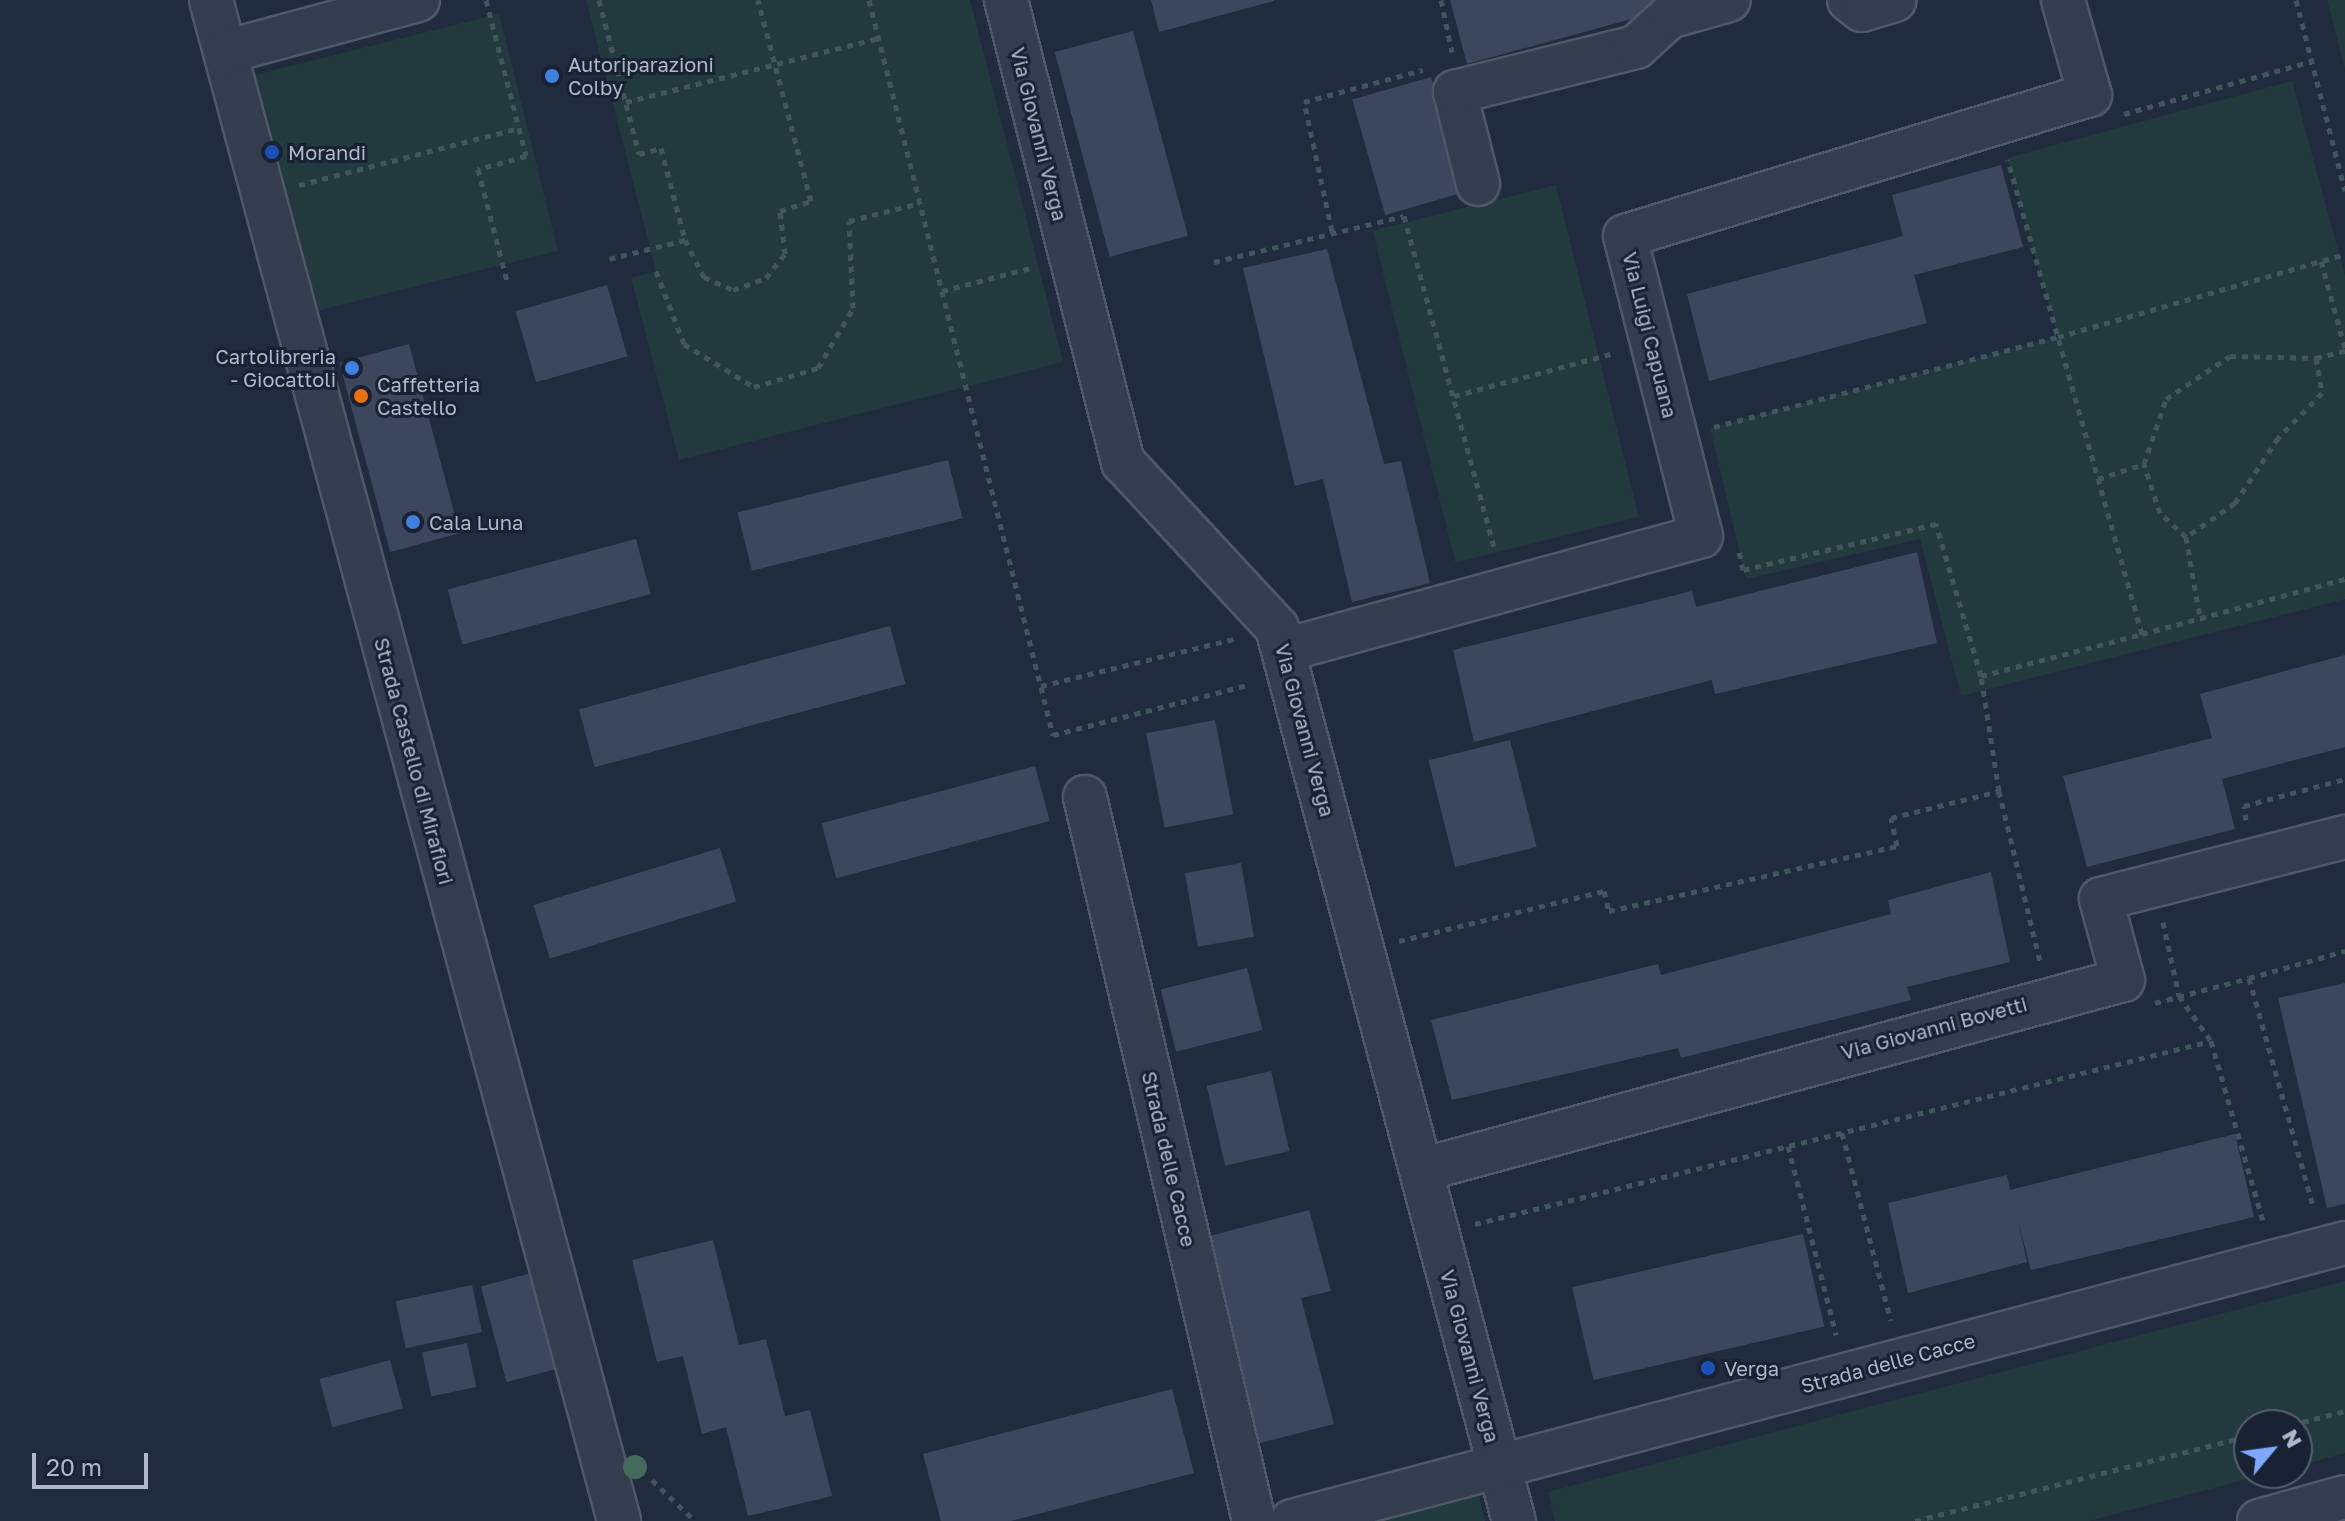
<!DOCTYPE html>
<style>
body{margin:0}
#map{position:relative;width:2345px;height:1521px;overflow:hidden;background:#202b3d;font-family:"Golos Text",sans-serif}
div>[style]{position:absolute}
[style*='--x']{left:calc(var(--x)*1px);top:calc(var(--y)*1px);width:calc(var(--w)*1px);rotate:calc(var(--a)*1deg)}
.green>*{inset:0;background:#22393e;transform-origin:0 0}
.building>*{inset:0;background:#3c475e;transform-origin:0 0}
.path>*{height:5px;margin-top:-2.5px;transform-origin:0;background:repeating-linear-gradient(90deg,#40565c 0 6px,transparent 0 12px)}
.roads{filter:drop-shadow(2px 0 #4f5868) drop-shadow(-2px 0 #4f5868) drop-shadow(0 2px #4f5868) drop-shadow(0 -2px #4f5868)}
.minor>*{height:42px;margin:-21px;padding:0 21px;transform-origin:21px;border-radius:21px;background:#343d4d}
.trees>*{width:24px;height:24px;margin:-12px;border-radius:50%;background:#456a5c}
.dots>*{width:22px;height:22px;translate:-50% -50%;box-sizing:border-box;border:4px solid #192232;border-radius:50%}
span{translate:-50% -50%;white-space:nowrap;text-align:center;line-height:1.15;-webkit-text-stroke:6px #192232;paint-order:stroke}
.poi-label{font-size:20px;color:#afb8c9}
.left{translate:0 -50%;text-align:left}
.right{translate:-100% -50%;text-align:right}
.street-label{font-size:20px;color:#afb8c9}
.north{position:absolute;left:2233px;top:1409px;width:80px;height:80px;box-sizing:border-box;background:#192232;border:2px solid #555e6e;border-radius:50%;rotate:61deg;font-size:22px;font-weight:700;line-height:32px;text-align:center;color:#afb8c9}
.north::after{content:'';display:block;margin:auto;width:28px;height:36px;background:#7fa7ff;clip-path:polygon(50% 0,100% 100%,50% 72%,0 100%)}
.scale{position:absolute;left:32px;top:1453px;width:116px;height:36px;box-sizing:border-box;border:4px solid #afb8c9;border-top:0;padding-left:10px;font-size:24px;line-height:28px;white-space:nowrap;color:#afb8c9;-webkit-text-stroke:6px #192232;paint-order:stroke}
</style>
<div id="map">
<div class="green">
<i style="clip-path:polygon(586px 0,970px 0,1063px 362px,679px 460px,631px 278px,656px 271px)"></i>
<i style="clip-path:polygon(2327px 0,2345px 0,2345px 69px)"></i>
<i style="left:499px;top:14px;width:244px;height:253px;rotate:76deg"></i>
<i style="clip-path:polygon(2292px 81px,2345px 276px,2345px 599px,1961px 696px,1920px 539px,1746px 579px,1710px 428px,2058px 337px,2007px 158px)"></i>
<i style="left:1556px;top:185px;width:342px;height:189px;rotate:76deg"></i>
<i style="clip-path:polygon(2345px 1281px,2345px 1453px,2297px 1466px,2297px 1425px,2249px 1425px,2249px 1473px,2270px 1473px,2089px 1521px,1555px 1521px,1548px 1492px)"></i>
<i style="clip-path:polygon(1479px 1496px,1485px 1521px,1385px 1521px)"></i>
</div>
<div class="building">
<i style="clip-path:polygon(1151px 0,1274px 0,1274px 1px,1159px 32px)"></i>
<i style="clip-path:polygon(1450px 0,1677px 0,1679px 6px,1467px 64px)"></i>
<i style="left:1133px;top:31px;width:212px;height:81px;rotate:75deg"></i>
<i style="left:1431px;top:77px;width:120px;height:82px;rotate:74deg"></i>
<i style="clip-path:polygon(2001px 165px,2023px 247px,1914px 275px,1927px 323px,1709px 381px,1687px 294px,1903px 236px,1892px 195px)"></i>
<i style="clip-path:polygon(1327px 249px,1384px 464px,1401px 461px,1430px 583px,1352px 602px,1323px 479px,1295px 486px,1243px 268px)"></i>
<i style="left:607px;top:285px;width:74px;height:95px;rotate:74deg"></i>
<i style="left:409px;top:344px;width:196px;height:72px;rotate:75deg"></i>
<i style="left:948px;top:460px;width:60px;height:217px;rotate:76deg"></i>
<i style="left:636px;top:539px;width:57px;height:195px;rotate:75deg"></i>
<i style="clip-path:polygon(1917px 552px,1937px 643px,1715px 694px,1712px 680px,1474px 742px,1453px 650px,1692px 591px,1696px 607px)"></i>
<i style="left:890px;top:626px;width:60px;height:322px;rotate:75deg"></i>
<i style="clip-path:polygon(2345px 655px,2345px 747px,2222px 779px,2235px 829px,2087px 867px,2063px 776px,2212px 738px,2200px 694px)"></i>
<i style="left:1215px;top:720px;width:96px;height:70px;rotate:79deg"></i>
<i style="left:1510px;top:740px;width:110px;height:84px;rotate:76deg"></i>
<i style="left:1035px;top:766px;width:57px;height:221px;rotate:75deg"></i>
<i style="left:720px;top:848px;width:56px;height:195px;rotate:73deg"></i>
<i style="left:1241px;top:863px;width:75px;height:57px;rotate:80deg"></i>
<i style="clip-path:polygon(1991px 872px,2010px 962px,1907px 987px,1911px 1000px,1681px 1058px,1678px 1048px,1452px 1100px,1431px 1020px,1658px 964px,1661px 975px,1891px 914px,1888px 900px)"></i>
<i style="left:1247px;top:968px;width:64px;height:89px;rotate:76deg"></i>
<i style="clip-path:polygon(2345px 983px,2345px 1204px,2327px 1208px,2278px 998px)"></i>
<i style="left:1271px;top:1071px;width:82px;height:66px;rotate:77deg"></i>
<i style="clip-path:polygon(2235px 1134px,2254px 1217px,2031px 1270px,2018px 1221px,2027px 1262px,1908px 1293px,1888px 1203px,2007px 1175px,2010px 1190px)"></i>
<i style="clip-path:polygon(1309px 1210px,1331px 1291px,1301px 1298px,1334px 1424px,1253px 1445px,1198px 1239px)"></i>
<i style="left:1803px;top:1234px;width:95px;height:237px;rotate:77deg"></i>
<i style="clip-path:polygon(713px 1240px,739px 1345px,766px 1339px,785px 1416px,810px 1410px,832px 1496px,748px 1516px,726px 1427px,702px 1434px,683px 1356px,657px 1362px,632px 1260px)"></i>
<i style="left:535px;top:1272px;width:99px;height:56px;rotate:75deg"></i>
<i style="left:472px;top:1285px;width:48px;height:78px;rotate:78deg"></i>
<i style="left:467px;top:1343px;width:45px;height:46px;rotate:78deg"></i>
<i style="left:390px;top:1360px;width:50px;height:73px;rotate:75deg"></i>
<i style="clip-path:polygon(1172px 1389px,1194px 1473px,1011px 1521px,941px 1521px,923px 1454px)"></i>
</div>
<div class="path">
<i style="--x:486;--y:0;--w:161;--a:75.6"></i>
<i style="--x:526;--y:156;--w:50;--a:164.8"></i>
<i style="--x:478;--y:169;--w:120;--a:75.5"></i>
<i style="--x:599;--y:0;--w:159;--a:75.4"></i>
<i style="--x:639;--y:154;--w:23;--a:-15"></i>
<i style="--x:661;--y:148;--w:95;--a:75.4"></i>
<i style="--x:685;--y:240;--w:78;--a:166"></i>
<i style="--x:869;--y:0;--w:758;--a:75.95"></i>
<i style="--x:1053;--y:735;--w:204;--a:-14.4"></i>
<i style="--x:1441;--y:0;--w:53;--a:78.1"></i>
<i style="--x:2296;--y:0;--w:197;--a:75.6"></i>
<i style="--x:626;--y:102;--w:261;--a:-14.2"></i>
<i style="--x:2124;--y:114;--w:195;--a:-15.7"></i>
<i style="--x:299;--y:185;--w:227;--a:-14.5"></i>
<i style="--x:1332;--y:231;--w:132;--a:-102.2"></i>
<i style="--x:1304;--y:102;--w:123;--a:-15.1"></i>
<i style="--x:685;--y:240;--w:42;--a:62.8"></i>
<i style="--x:704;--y:277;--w:32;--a:24"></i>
<i style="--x:733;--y:290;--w:35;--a:-20"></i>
<i style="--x:766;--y:278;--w:31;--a:-52"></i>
<i style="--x:785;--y:254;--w:43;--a:-96.6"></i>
<i style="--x:780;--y:211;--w:33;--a:-18"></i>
<i style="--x:811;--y:201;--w:208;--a:-104.8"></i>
<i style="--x:2321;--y:261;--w:90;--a:74.6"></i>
<i style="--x:1214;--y:262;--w:195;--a:-13.6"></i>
<i style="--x:1404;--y:216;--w:346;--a:74.8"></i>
<i style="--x:656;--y:271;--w:78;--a:69"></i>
<i style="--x:684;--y:344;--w:82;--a:31.6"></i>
<i style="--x:754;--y:387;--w:67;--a:-16.5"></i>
<i style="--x:818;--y:368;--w:69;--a:-59.7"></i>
<i style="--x:853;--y:308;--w:87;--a:-92.6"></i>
<i style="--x:849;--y:221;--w:73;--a:-14.2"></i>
<i style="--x:942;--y:291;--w:95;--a:-14.6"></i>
<i style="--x:2316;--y:358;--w:30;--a:-14"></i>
<i style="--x:1454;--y:396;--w:167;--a:-15"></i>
<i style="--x:1714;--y:427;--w:356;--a:-14.7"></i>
<i style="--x:2058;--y:337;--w:299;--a:-16.1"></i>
<i style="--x:2098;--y:479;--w:48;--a:-18.1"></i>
<i style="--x:2186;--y:537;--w:35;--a:-137"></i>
<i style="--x:2160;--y:513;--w:52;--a:-108.1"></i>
<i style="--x:2144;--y:464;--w:69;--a:-71.3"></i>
<i style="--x:2166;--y:399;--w:77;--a:-33.9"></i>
<i style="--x:2230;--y:356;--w:86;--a:1.3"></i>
<i style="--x:2316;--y:358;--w:36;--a:80"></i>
<i style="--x:2322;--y:393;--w:63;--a:134.4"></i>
<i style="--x:2278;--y:438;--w:78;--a:123.5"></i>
<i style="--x:2235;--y:503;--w:60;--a:145.2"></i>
<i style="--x:2186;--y:537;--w:82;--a:80.2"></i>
<i style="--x:2142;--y:634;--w:210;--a:-15.2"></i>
<i style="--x:1981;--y:676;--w:166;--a:-14.6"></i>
<i style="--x:2142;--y:634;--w:493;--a:-105.8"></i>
<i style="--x:1041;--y:686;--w:199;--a:-13.7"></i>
<i style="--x:1999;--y:791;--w:176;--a:76.5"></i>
<i style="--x:2246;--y:820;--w:14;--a:-98"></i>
<i style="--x:2244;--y:806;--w:105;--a:-15"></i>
<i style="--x:2163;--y:922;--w:76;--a:77.8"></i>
<i style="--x:2179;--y:996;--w:55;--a:54.6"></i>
<i style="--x:1399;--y:941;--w:211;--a:-13.7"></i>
<i style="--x:1604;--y:891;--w:21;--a:76"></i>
<i style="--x:1609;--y:911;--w:295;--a:-12.7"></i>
<i style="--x:1897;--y:846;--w:29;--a:-102"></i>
<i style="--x:1891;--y:818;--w:111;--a:-14"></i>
<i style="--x:1999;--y:791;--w:116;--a:-98.9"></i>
<i style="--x:1981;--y:676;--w:159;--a:-106.5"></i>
<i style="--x:1936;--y:524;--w:198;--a:166.6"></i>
<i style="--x:1743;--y:570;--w:19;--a:-102"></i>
<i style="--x:2249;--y:978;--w:100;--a:-15.7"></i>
<i style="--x:2155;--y:1003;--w:97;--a:-14.9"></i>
<i style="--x:2249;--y:978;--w:240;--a:74.3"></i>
<i style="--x:1842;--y:1133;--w:194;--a:75.4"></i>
<i style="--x:1788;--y:1146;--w:195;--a:75.7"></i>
<i style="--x:1475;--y:1224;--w:758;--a:-13.96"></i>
<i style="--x:2211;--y:1041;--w:191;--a:73.9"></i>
<i style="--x:2291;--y:1425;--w:56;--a:-14.5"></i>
<i style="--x:652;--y:1480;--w:59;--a:43.6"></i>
<i style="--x:1915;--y:1521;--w:345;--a:-14.3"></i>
</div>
<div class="roads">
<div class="minor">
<i style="--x:211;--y:0;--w:1575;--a:74.98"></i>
<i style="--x:1006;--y:0;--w:477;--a:75.8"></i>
<i style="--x:1123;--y:462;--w:226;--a:47.1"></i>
<i style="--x:1277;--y:628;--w:924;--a:75.14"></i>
<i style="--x:1849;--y:0;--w:16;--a:38"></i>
<i style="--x:1862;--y:10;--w:34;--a:-17"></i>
<i style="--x:225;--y:52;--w:200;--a:-15.1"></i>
<i style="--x:1478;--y:184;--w:95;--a:-104"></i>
<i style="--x:1455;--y:92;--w:187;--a:-14"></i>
<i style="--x:1636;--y:47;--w:45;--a:-42.3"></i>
<i style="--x:1669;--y:17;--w:62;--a:-15.8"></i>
<i style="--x:1285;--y:650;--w:431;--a:-15.3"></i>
<i style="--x:1701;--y:536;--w:309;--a:-104.2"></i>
<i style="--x:1625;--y:236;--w:486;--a:-16.9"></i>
<i style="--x:2090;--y:95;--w:99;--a:-105.9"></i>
<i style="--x:1085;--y:797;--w:743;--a:76.86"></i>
<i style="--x:1421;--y:1170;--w:727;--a:-15.14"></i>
<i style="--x:2123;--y:980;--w:84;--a:-105.2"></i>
<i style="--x:2101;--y:899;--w:252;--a:-14.3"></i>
<i style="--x:1292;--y:1521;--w:1089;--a:-14.79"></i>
<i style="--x:2259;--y:1521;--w:89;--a:-15.6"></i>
</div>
</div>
<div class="trees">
<i style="left:635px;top:1467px"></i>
</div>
<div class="dots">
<i style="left:552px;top:76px;background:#3f7fe0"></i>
<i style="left:272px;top:152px;background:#1a4fb4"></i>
<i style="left:352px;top:368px;background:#3f7fe0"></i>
<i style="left:361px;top:396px;background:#e8710a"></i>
<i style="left:413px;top:522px;background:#3f7fe0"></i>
<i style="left:1708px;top:1368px;background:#1a4fb4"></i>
</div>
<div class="poi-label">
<span class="left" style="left:568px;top:76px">Autoriparazioni<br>Colby</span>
<span class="left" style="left:288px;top:152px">Morandi</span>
<span class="right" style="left:336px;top:368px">Cartolibreria<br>- Giocattoli</span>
<span class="left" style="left:377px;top:396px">Caffetteria<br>Castello</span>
<span class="left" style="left:429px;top:522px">Cala Luna</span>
<span class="left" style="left:1724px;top:1368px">Verga</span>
</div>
<div class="street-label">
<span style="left:1039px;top:134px;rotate:76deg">Via Giovanni Verga</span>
<span style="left:1650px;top:335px;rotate:76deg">Via Luigi Capuana</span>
<span style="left:1305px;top:730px;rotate:75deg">Via Giovanni Verga</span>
<span style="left:414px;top:761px;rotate:75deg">Strada Castello di Mirafiori</span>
<span style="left:1934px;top:1028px;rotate:-15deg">Via Giovanni Bovetti</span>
<span style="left:1169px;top:1159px;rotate:77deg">Strada delle Cacce</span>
<span style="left:1470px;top:1356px;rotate:75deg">Via Giovanni Verga</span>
<span style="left:1888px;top:1363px;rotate:-15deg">Strada delle Cacce</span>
</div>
<div class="north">N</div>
<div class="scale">20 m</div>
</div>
